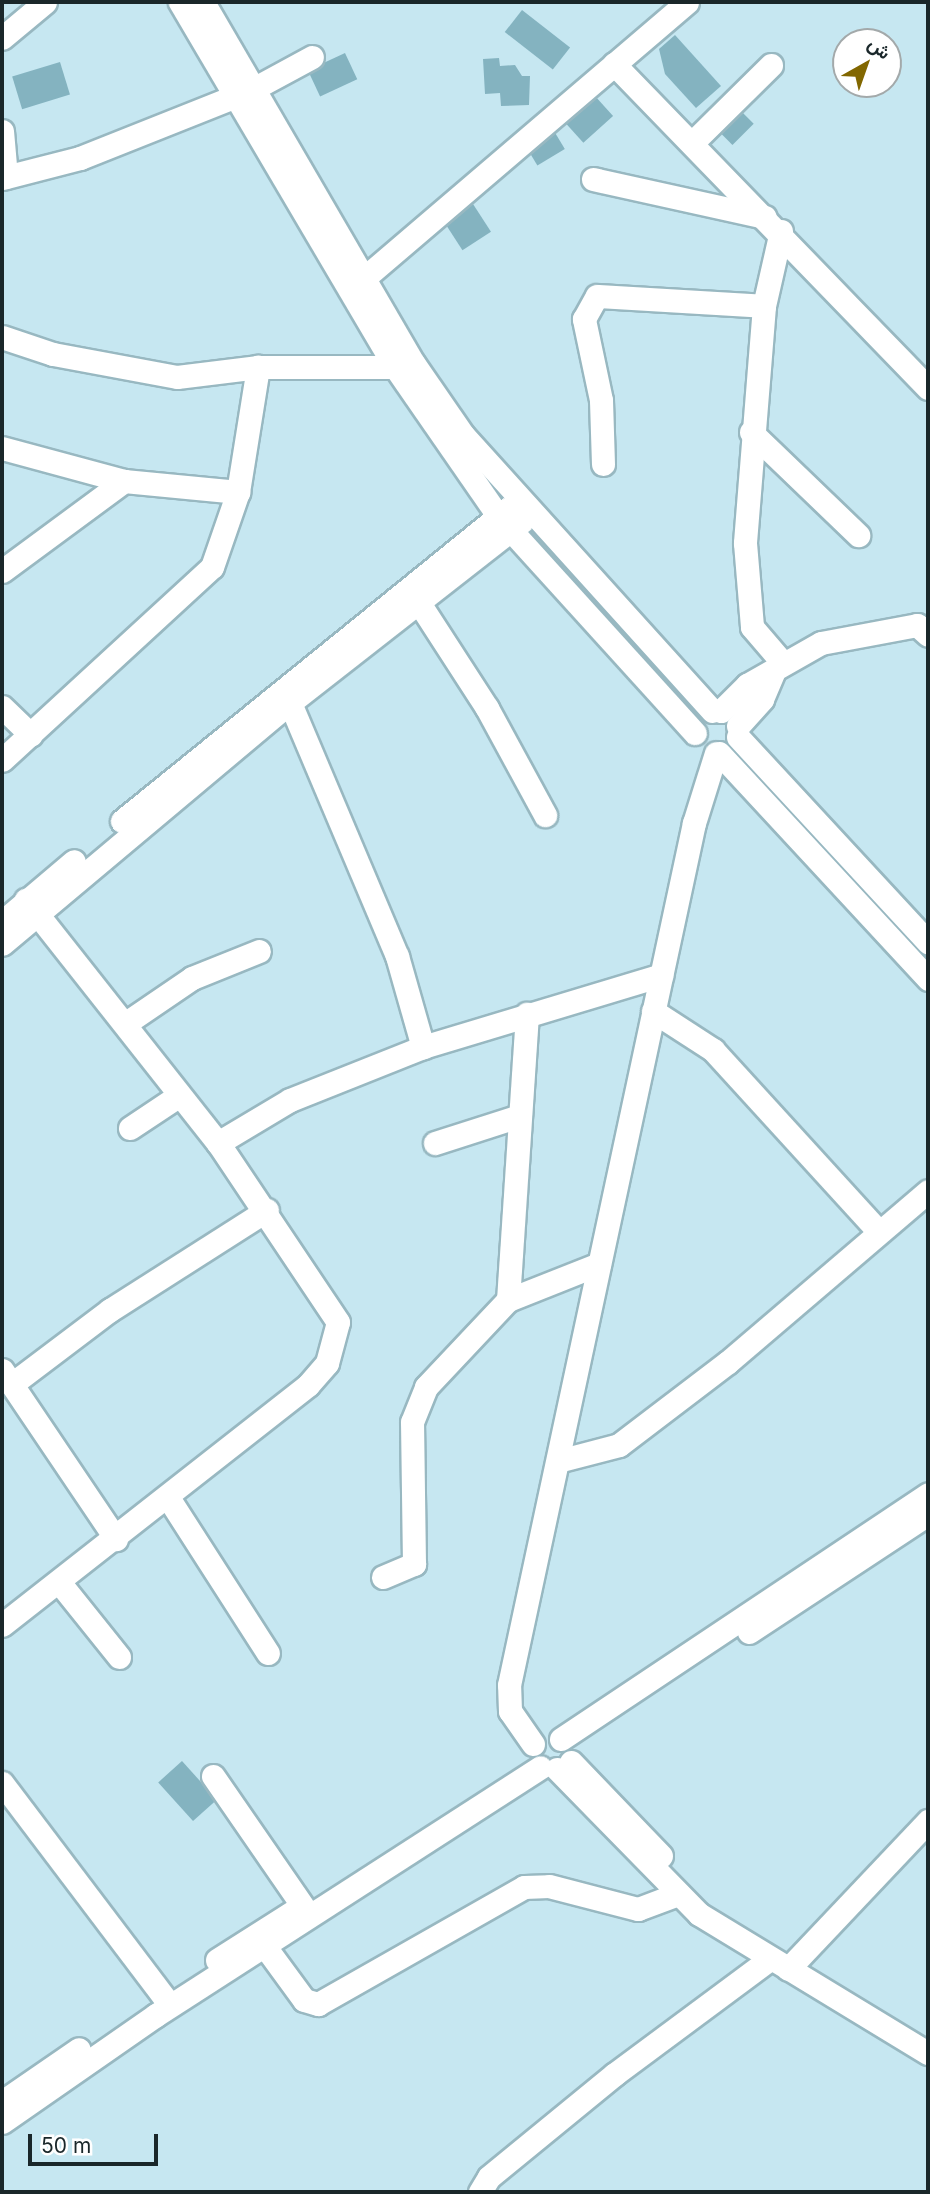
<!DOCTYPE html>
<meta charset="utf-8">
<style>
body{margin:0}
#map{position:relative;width:930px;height:2194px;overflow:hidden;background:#c6e7f1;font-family:Inter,Vazirmatn,sans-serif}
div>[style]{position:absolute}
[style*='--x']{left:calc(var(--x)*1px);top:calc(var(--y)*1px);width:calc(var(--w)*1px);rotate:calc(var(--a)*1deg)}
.building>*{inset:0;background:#84b3c0;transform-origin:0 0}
.roads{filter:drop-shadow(2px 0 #98b8c1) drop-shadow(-2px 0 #98b8c1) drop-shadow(0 2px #98b8c1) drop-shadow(0 -2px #98b8c1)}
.minor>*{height:23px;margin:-11.5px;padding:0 11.5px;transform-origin:11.5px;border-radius:11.5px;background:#fff}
span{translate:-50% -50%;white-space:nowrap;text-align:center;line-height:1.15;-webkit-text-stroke:5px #fff;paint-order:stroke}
.frame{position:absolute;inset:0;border:4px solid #1a272a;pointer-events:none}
.north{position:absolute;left:832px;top:28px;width:70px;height:70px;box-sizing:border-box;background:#fff;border:2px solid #a3a9aa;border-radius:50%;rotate:40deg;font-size:19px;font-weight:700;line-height:28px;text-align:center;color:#1a272a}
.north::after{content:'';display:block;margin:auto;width:24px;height:32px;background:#826700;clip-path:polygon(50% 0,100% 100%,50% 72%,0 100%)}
.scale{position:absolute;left:28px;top:2134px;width:130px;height:32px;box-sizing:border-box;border:4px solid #1a272a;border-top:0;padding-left:9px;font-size:21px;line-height:24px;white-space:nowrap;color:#1a272a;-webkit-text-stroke:5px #fff;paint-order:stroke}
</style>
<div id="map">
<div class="building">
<i style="left:522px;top:10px;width:61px;height:28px;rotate:38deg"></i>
<i style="clip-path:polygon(675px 35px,721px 86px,696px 108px,665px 74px,659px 49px)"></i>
<i style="left:345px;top:53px;width:29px;height:41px;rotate:65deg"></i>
<i style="clip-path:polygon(499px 58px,500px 66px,515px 65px,522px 76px,530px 76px,529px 105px,501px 106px,500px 93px,485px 94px,483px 59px)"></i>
<i style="left:60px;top:62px;width:34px;height:50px;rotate:73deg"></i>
<i style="left:595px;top:96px;width:27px;height:40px;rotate:48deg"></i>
<i style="left:736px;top:106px;width:25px;height:30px;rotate:45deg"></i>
<i style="left:554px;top:131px;width:21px;height:32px;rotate:59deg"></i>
<i style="left:473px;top:204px;width:33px;height:34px;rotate:57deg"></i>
<i style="left:182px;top:1761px;width:52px;height:32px;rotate:48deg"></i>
</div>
<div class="roads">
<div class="minor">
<i style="--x:180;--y:2;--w:424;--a:59.5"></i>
<i style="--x:395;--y:367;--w:181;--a:55.3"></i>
<i style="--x:498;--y:516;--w:293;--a:47.8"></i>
<i style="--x:203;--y:2;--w:419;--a:59.8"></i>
<i style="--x:414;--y:364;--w:86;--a:55.4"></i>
<i style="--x:463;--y:435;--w:372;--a:47.9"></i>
<i style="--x:2;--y:38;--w:56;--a:-39.9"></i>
<i style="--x:614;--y:64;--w:451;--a:45.9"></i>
<i style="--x:2;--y:131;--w:46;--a:85"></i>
<i style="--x:692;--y:143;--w:111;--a:-44.6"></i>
<i style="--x:2;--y:178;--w:81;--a:-14.4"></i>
<i style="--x:80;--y:158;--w:186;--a:-21.7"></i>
<i style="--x:253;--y:89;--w:67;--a:-28.5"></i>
<i style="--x:593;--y:179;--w:176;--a:12.5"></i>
<i style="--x:781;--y:231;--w:77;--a:102.8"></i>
<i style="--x:764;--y:306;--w:238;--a:94.6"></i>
<i style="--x:745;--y:543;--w:84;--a:85.2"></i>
<i style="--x:752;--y:627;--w:48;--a:49.3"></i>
<i style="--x:363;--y:279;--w:426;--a:-40.5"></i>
<i style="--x:2;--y:337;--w:54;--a:18.4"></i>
<i style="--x:53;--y:354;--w:126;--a:10.5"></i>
<i style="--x:177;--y:377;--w:82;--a:-7"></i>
<i style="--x:258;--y:367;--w:137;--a:0"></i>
<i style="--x:751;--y:432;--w:149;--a:43.9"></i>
<i style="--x:2;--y:448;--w:126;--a:15.1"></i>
<i style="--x:124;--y:481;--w:115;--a:5.5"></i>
<i style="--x:603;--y:464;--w:64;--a:-91.8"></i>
<i style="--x:601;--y:400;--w:83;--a:-101.9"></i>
<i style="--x:584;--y:319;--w:26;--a:-61"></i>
<i style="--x:597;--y:296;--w:167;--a:3.4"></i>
<i style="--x:2;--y:571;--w:152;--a:-36.4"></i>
<i style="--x:410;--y:589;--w:142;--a:57.1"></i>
<i style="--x:487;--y:708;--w:122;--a:61.5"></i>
<i style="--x:285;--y:691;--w:288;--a:67.1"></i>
<i style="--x:397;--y:956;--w:95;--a:74.1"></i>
<i style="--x:2;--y:707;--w:40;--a:44"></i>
<i style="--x:721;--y:711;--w:37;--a:-45"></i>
<i style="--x:747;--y:685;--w:85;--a:-29.6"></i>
<i style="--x:821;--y:643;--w:98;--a:-10.6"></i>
<i style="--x:917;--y:625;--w:15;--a:42"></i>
<i style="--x:738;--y:726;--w:36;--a:-48"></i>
<i style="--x:762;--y:699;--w:28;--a:-67"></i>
<i style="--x:738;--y:737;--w:280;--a:47.2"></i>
<i style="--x:719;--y:753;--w:308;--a:47.2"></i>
<i style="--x:2;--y:760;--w:285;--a:-42.6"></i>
<i style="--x:212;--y:567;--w:79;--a:-70.9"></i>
<i style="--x:238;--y:492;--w:127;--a:-80.9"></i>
<i style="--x:122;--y:821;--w:497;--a:-39"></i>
<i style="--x:2;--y:922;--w:94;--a:-40.3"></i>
<i style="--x:2;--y:944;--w:378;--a:-40"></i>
<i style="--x:292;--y:701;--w:291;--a:-38"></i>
<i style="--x:653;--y:1011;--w:72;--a:33"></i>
<i style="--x:713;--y:1050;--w:246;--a:47.6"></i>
<i style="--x:126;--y:1023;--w:80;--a:-34.3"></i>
<i style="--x:192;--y:978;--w:72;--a:-21.9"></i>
<i style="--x:130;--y:1128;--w:58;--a:-33.7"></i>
<i style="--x:218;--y:1143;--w:84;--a:-30.8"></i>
<i style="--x:290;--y:1100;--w:143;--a:-21.7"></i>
<i style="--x:423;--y:1047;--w:249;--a:-16.8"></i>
<i style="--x:435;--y:1143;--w:88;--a:-17.8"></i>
<i style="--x:508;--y:1300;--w:287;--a:-86.2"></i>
<i style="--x:2;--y:1370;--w:204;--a:56"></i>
<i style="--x:12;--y:1384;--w:123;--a:-37.1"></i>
<i style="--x:110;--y:1310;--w:186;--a:-32.5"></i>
<i style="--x:558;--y:1461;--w:63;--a:-14.7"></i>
<i style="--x:619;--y:1445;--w:137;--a:-37.3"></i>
<i style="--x:728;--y:1362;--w:263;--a:-40.5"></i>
<i style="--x:169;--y:1499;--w:183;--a:57.3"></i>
<i style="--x:383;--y:1577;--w:34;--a:-23"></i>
<i style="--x:414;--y:1564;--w:142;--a:-90.8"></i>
<i style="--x:412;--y:1422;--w:38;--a:-68"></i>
<i style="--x:426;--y:1387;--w:120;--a:-46.7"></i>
<i style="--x:508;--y:1300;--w:98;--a:-21.6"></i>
<i style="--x:59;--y:1582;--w:96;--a:51.3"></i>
<i style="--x:2;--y:1625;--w:389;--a:-38.1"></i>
<i style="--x:308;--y:1385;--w:29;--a:-49"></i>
<i style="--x:327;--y:1363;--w:42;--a:-75"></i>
<i style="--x:338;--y:1322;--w:216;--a:-123.8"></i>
<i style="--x:218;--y:1143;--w:310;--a:-128.3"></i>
<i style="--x:749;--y:1632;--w:214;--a:-33.4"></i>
<i style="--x:561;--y:1739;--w:441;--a:-33.7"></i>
<i style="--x:533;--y:1744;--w:40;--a:-124.9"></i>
<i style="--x:510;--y:1711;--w:26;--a:-92"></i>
<i style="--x:509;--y:1685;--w:882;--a:-77.89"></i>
<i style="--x:694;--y:823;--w:73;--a:-72.6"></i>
<i style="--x:571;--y:1762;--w:130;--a:46.2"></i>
<i style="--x:557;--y:1769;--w:203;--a:45.6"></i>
<i style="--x:699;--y:1914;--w:268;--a:31.3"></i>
<i style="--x:213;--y:1776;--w:157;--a:55.4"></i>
<i style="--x:2;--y:1783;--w:278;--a:52.9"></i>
<i style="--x:266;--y:1948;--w:64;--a:53.8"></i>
<i style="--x:304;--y:2000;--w:15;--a:16"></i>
<i style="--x:318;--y:2004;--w:237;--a:-29.6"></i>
<i style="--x:524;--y:1887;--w:25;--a:-2"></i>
<i style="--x:549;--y:1886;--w:92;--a:14.5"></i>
<i style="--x:638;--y:1909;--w:43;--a:-20.6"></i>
<i style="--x:217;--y:1960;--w:91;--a:-32.5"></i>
<i style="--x:788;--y:1969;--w:204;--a:-46.6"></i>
<i style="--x:2;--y:2102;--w:93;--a:-34.5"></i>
<i style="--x:2;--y:2122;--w:188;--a:-34.8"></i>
<i style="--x:156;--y:2015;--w:457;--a:-32.8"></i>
<i style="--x:480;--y:2192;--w:17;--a:-59"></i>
<i style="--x:489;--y:2177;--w:163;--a:-39.3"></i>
<i style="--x:615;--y:2074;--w:193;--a:-36.6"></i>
</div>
</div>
<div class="frame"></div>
<div class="north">ش</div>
<div class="scale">50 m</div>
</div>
